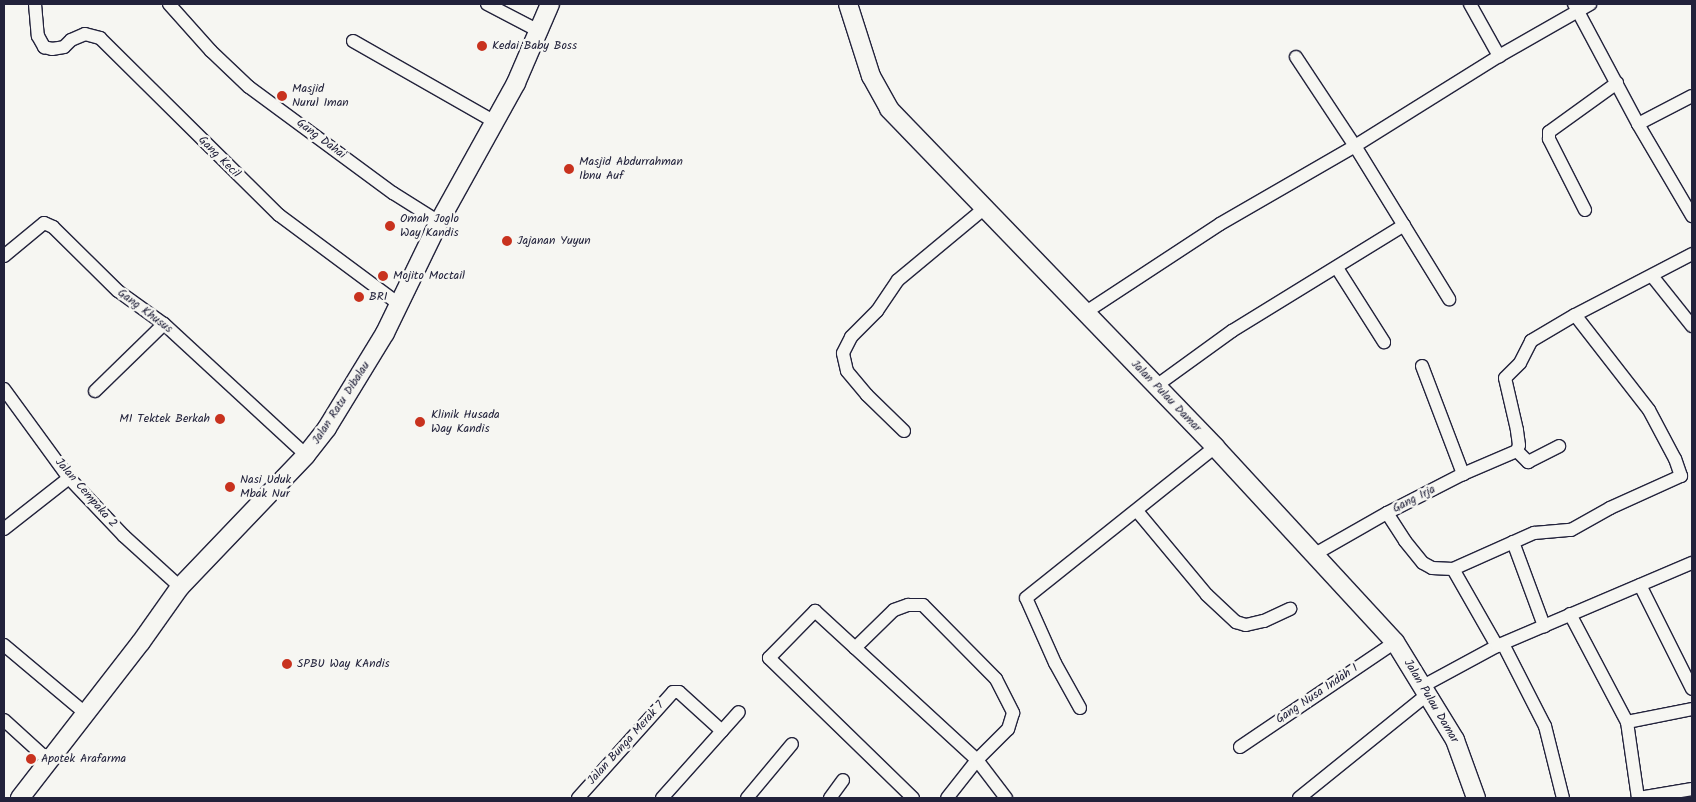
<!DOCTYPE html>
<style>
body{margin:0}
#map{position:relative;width:1696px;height:802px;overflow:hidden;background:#f6f6f2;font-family:Kalam,sans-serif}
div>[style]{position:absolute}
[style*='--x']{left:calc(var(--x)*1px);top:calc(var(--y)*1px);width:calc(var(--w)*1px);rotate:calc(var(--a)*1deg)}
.roads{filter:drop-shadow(1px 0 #22223b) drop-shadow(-1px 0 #22223b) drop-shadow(0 1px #22223b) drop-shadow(0 -1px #22223b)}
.street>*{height:12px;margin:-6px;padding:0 6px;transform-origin:6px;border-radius:6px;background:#f6f6f2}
.secondary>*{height:18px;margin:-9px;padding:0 9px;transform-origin:9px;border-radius:9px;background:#f6f6f2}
.dots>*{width:14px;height:14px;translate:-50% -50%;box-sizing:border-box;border:2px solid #f6f6f2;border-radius:50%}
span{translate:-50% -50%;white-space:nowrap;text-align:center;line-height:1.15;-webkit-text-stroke:5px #f6f6f2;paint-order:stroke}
.poi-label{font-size:12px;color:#22223b}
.left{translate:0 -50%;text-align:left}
.right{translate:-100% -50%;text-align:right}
.street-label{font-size:12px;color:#22223b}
.frame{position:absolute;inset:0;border:5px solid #22223b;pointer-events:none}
</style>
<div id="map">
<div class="roads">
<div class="street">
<i style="--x:35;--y:4;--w:32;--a:85"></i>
<i style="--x:38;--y:36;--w:13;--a:61"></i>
<i style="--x:44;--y:47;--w:8;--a:14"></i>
<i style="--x:52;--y:49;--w:12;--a:-9"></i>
<i style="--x:64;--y:47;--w:10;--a:-45"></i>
<i style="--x:71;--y:40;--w:15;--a:-23"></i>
<i style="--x:85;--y:34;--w:16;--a:15"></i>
<i style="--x:100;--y:38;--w:252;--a:44.7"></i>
<i style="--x:279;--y:215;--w:149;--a:36.6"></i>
<i style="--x:169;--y:4;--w:63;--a:48.2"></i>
<i style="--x:211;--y:51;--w:52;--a:43.5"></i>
<i style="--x:249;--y:87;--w:179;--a:36.4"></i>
<i style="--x:393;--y:193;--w:54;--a:32.2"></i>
<i style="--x:487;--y:4;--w:56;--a:27.5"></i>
<i style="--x:1470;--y:4;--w:60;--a:60.9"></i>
<i style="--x:1574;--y:4;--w:136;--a:61.9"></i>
<i style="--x:1638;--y:124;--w:107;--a:59.6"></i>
<i style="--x:353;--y:41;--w:161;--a:29.7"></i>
<i style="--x:1296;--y:57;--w:107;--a:56.5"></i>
<i style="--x:1355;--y:146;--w:180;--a:58.4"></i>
<i style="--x:1638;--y:124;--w:61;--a:-27.4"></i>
<i style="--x:1585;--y:210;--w:80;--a:-116.9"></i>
<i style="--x:1549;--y:139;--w:7;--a:-90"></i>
<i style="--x:1549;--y:132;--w:84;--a:-35.8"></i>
<i style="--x:4;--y:256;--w:52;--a:-39.5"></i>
<i style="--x:44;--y:223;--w:10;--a:24"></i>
<i style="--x:53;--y:227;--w:91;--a:44.6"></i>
<i style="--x:118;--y:291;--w:57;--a:35.7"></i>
<i style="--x:164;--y:324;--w:193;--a:42.7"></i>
<i style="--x:1337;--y:268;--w:88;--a:57.6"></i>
<i style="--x:1652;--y:276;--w:64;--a:51.3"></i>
<i style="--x:1086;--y:312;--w:160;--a:-33.3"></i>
<i style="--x:1220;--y:224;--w:156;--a:-30"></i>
<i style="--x:1355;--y:146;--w:170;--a:-32"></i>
<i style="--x:1499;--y:56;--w:105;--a:-29.7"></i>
<i style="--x:1422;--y:366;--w:116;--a:69.2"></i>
<i style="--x:1156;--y:386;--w:94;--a:-35.9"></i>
<i style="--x:1232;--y:331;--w:202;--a:-31.6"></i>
<i style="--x:4;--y:389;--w:110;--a:53.9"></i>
<i style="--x:69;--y:478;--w:80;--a:46.5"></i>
<i style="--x:124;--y:536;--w:76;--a:42.3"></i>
<i style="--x:95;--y:391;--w:96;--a:-44.2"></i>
<i style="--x:904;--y:431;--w:52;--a:-135.8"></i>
<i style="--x:867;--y:395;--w:31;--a:-130"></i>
<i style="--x:847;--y:371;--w:18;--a:-103"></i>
<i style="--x:843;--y:353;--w:18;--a:-63"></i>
<i style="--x:851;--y:337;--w:37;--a:-45"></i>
<i style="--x:877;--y:311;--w:37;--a:-56"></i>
<i style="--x:898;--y:280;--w:114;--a:-39.7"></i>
<i style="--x:1517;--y:451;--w:6;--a:-72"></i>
<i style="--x:1519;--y:445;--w:15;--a:-98"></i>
<i style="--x:1517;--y:430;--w:53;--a:-103"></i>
<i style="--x:1505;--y:378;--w:21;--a:-45"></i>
<i style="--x:1520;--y:363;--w:25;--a:-63"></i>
<i style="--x:1531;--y:341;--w:51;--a:-30.6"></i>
<i style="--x:1575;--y:315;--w:132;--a:-27.5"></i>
<i style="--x:1517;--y:451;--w:16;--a:45"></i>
<i style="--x:1528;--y:462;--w:35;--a:-27"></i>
<i style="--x:1137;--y:511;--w:109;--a:50.2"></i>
<i style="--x:1207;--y:595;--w:40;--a:43"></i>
<i style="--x:1236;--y:622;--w:10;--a:17"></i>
<i style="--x:1246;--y:625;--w:18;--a:-13"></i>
<i style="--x:1264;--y:621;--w:29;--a:-25"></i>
<i style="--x:1387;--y:513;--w:33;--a:57"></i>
<i style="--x:1405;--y:541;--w:28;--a:51"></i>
<i style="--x:1423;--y:563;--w:10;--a:29"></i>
<i style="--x:1432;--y:568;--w:21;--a:3"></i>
<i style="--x:1453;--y:569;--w:89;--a:60.3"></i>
<i style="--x:4;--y:529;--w:83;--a:-38.1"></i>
<i style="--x:1513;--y:542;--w:90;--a:69.7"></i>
<i style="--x:1315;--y:554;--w:83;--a:-29.7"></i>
<i style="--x:1387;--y:513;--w:85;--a:-27.2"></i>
<i style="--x:1463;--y:474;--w:59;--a:-23.1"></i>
<i style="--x:1453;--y:569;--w:89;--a:-24"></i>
<i style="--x:1534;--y:533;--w:37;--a:-5"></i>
<i style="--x:1571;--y:530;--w:45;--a:-29.4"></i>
<i style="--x:1610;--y:508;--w:78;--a:-24.3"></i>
<i style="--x:1681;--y:476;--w:18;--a:-109"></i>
<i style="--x:1675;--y:459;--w:55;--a:-118"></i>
<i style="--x:1649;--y:410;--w:120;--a:-127.9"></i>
<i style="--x:1640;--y:585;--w:116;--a:63.4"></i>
<i style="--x:1570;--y:614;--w:122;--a:62.2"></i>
<i style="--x:1627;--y:722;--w:77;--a:81.8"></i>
<i style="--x:1503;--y:644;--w:92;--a:62.9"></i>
<i style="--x:1545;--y:726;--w:74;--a:76"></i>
<i style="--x:4;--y:645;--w:106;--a:40"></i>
<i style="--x:855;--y:648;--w:54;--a:-44.3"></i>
<i style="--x:894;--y:610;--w:15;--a:-20"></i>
<i style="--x:908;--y:605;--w:15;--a:0"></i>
<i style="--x:923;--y:605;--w:104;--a:45.4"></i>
<i style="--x:996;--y:679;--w:38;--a:63"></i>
<i style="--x:1013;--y:713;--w:17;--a:107"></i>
<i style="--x:1008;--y:729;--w:44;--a:135"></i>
<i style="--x:977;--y:760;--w:48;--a:128.3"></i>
<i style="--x:1423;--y:686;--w:84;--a:-28.4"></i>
<i style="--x:1497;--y:646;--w:212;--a:-23.1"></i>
<i style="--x:1080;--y:708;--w:51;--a:-119.1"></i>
<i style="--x:1055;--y:663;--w:71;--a:-114"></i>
<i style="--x:1026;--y:598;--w:242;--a:-38.6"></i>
<i style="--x:4;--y:720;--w:59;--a:42.3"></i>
<i style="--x:1627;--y:722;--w:66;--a:-11.3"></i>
<i style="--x:1240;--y:747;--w:187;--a:-34.1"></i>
<i style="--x:578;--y:798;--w:142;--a:-48.1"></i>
<i style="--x:673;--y:692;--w:6;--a:0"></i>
<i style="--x:679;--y:692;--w:58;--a:42.2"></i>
<i style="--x:662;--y:798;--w:115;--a:-48.2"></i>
<i style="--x:747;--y:798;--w:70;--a:-50.2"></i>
<i style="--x:830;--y:798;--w:22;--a:-54"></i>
<i style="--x:913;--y:798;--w:201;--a:-135.8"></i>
<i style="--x:769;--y:658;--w:66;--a:-45.6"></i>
<i style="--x:815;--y:611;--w:220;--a:42.6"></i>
<i style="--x:977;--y:760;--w:48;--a:52.7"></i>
<i style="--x:1299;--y:798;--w:166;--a:-38.9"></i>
<i style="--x:1639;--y:798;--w:54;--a:-9.6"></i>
</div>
<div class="secondary">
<i style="--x:848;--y:4;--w:76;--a:72.3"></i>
<i style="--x:871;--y:76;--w:38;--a:61"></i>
<i style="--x:889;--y:109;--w:470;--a:46"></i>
<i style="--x:1215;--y:447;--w:265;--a:47.3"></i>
<i style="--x:1395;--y:642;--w:115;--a:58.5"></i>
<i style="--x:1455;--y:740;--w:62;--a:70.1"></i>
<i style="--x:20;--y:798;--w:197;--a:-52.2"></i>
<i style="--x:141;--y:642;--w:67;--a:-54.7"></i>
<i style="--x:180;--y:587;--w:182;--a:-46.3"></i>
<i style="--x:306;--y:455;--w:34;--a:-52"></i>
<i style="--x:327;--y:428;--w:111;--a:-58.6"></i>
<i style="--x:385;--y:333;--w:123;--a:-64.1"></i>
<i style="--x:439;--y:222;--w:159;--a:-61"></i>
<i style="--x:516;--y:83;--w:86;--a:-66.7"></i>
</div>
</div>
<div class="dots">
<i style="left:482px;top:46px;background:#c8321e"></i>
<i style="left:282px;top:96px;background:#c8321e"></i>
<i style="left:569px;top:169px;background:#c8321e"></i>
<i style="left:390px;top:226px;background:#c8321e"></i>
<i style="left:507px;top:241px;background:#c8321e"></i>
<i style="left:383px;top:276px;background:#c8321e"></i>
<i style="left:359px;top:297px;background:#c8321e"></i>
<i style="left:220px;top:419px;background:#c8321e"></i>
<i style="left:420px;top:422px;background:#c8321e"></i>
<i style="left:230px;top:487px;background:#c8321e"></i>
<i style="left:287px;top:664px;background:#c8321e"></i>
<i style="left:31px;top:759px;background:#c8321e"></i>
</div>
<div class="poi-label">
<span class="left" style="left:492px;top:46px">Kedai Baby Boss</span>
<span class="left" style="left:292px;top:96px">Masjid<br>Nurul Iman</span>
<span class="left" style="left:579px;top:169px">Masjid Abdurrahman<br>Ibnu Auf</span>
<span class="left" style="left:400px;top:226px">Omah Joglo<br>Way Kandis</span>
<span class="left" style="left:517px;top:241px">Jajanan Yuyun</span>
<span class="left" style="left:393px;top:276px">Mojito Moctail</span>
<span class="left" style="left:369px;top:297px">BRI</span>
<span class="left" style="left:431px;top:422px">Klinik Husada<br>Way Kandis</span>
<span class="right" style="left:210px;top:419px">MI Tektek Berkah</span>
<span class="left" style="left:240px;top:487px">Nasi Uduk<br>Mbak Nur</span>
<span class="left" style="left:297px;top:664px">SPBU Way KAndis</span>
<span class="left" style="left:41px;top:759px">Apotek Arafarma</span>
</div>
<div class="street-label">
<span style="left:321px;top:139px;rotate:37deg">Gang Dahai</span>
<span style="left:219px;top:157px;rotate:45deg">Gang Kecil</span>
<span style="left:145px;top:311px;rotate:37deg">Gang Khusus</span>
<span style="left:1166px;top:396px;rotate:46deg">Jalan Pulau Damar</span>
<span style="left:341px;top:403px;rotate:-57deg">Jalan Ratu Dibalau</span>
<span style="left:86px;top:493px;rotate:49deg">Jalan Cempaka 2</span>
<span style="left:1414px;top:499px;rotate:-27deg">Gang Irja</span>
<span style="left:1317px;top:694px;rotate:-34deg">Gang Nusa Indah I</span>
<span style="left:1431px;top:701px;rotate:59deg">Jalan Pulau Damar</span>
<span style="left:626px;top:743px;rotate:-48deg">Jalan Bunga Merak 7</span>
</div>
<div class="frame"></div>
</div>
